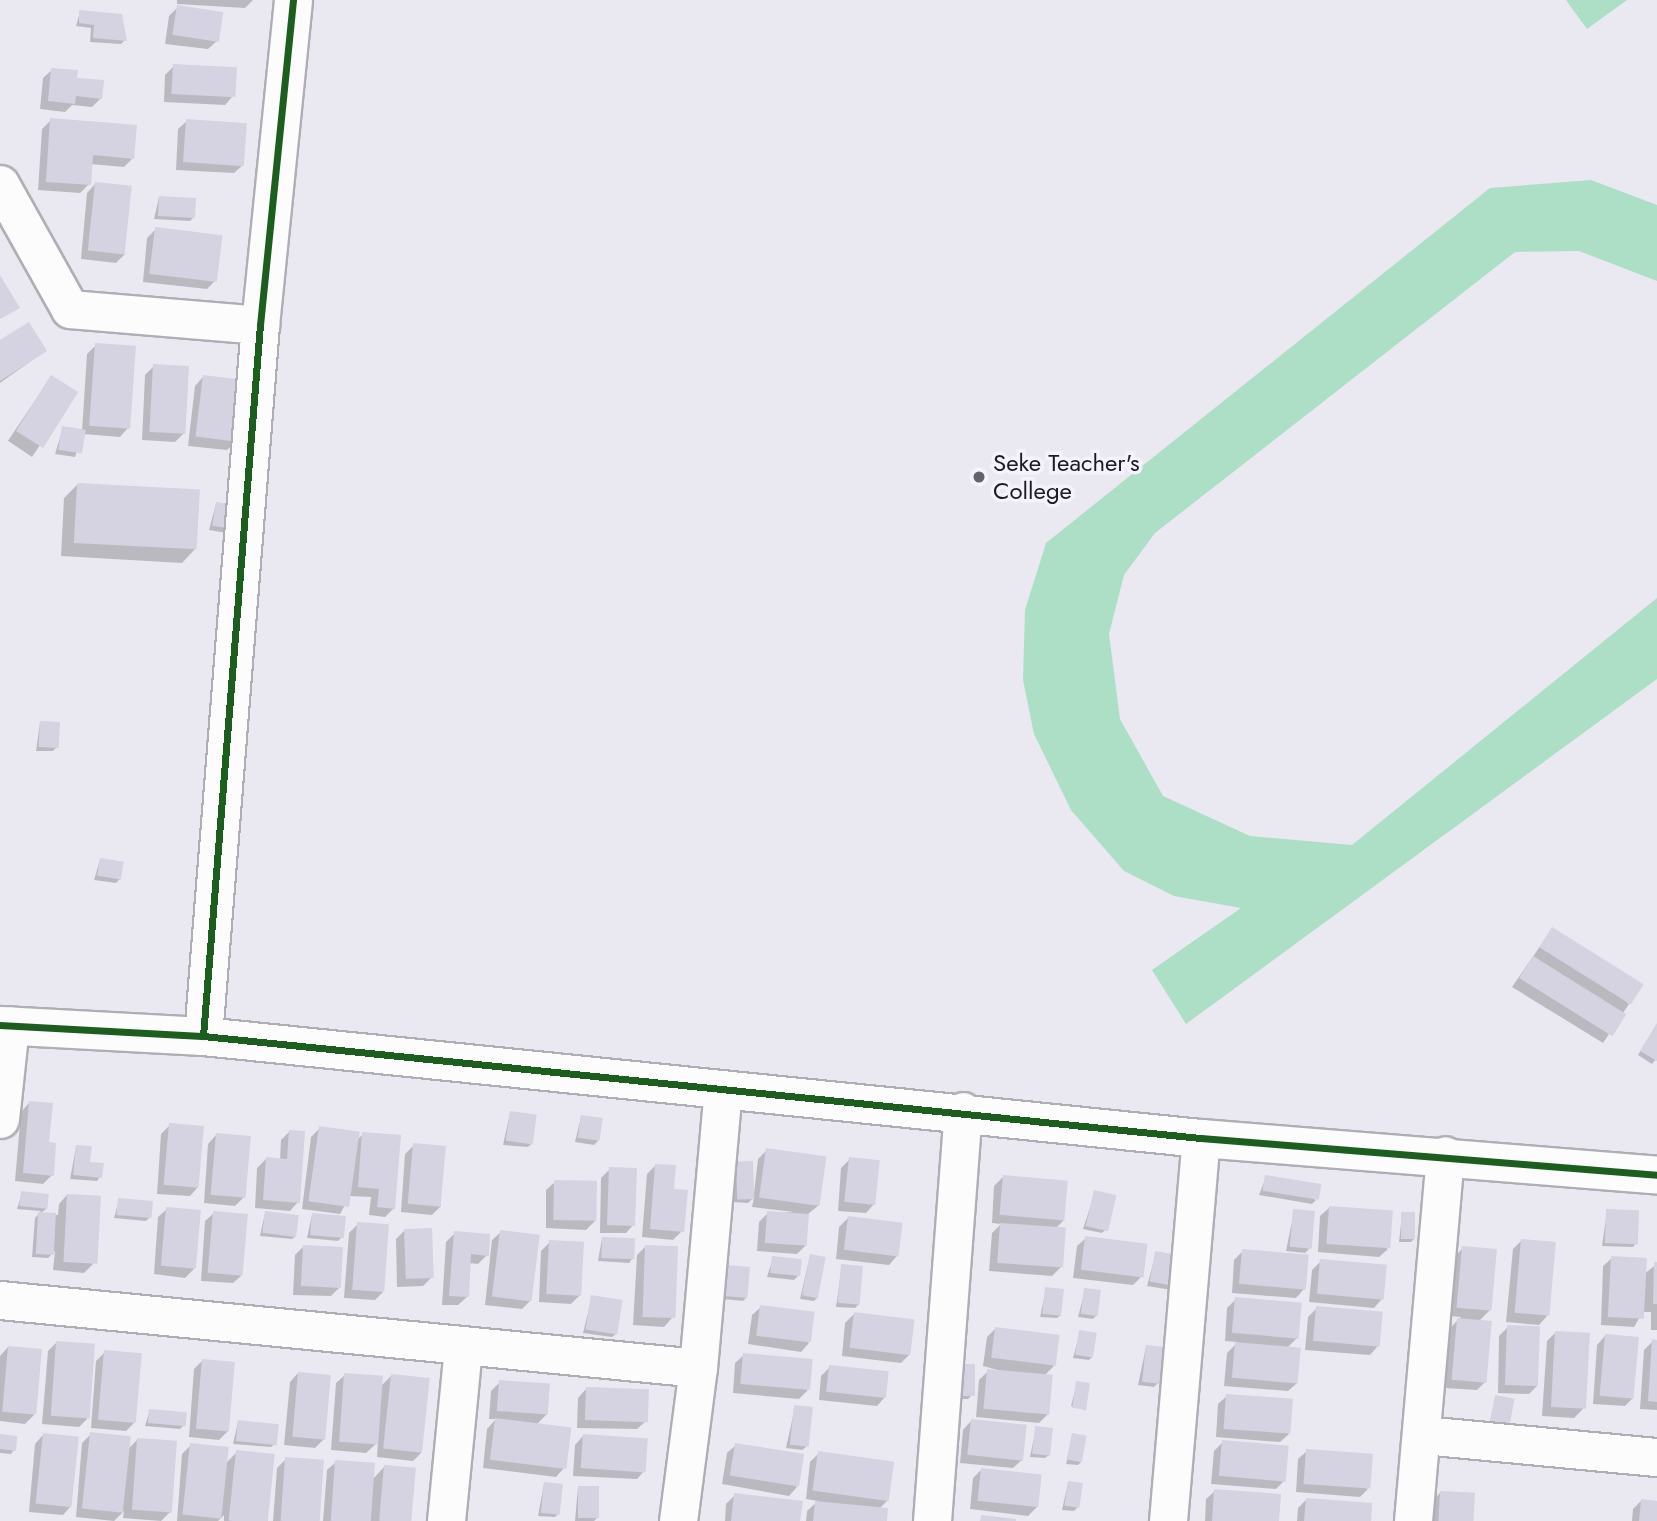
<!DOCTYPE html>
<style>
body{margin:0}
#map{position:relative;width:1657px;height:1521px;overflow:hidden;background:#eae8f1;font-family:Jost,sans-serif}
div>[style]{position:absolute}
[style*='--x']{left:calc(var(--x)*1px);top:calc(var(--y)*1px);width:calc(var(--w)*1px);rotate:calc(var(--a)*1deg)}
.green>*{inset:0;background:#acdfc6}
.shadow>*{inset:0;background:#0003;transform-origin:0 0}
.building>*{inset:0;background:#d5d2e1;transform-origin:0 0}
.roads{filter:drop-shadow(2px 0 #b0aeb5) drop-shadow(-2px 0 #b0aeb5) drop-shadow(0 2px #b0aeb5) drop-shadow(0 -2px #b0aeb5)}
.minor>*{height:37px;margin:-18.5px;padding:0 18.5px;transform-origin:18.5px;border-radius:18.5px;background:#fcfcfd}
.cycleway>*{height:7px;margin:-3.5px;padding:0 3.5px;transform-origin:3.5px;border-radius:3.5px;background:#1b5e20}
.dots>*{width:19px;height:19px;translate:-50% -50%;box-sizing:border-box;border:4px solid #f4f3fd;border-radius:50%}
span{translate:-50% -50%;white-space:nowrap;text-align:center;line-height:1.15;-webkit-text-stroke:7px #f4f3fd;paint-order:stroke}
.poi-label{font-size:24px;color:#1c1b21}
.left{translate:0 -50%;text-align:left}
</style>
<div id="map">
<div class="green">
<i style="clip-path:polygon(1566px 0,1627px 0,1587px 29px)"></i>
<i style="clip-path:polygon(1591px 180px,1657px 205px,1657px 281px,1579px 251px,1515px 252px,1155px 533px,1124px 575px,1109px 634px,1120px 719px,1163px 796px,1250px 836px,1352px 845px,1657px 598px,1657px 679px,1186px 1024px,1152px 970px,1241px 908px,1174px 896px,1124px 871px,1071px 810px,1034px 734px,1023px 680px,1025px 610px,1046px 543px,1490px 188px)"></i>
</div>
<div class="shadow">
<i style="clip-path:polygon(177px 0,253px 0,245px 8px,177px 4px)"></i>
<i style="clip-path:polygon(178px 7px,217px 41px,208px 49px,165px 44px,169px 16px)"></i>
<i style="clip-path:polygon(80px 12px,125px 40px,121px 44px,90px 42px,91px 28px,76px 26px)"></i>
<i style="clip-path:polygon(174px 66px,233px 96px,225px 105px,164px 102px,165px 75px)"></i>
<i style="clip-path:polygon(52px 70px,75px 80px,101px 98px,92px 107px,72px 105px,65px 112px,40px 109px,43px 78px)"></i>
<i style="clip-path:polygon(51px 120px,133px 158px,124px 167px,90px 164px,89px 184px,80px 193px,38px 190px,42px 129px)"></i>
<i style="clip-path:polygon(187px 121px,243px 165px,234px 173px,176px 170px,178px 129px)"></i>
<i style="clip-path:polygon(95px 184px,125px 254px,116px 263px,81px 259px,87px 193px)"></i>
<i style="clip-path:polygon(159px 197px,194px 217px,190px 221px,154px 219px)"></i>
<i style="clip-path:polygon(156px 229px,216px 280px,207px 289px,143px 282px,147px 238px)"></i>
<i style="clip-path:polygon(0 342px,45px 351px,0 383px)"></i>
<i style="clip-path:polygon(96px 345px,128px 428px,120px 437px,83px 434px,75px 457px,55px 454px,63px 428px,82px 431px,87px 354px)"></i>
<i style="clip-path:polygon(154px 366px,184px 433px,175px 442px,142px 440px,145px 375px)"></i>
<i style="left:51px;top:377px;width:29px;height:77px;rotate:34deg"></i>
<i style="clip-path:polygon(203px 377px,236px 442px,227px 450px,188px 446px,195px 386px)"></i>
<i style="clip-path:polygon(77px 485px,195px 549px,182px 563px,61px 556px,64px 498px)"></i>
<i style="clip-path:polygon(216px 504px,227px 533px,209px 530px)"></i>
<i style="clip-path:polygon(40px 723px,57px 747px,53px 751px,36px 751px)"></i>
<i style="clip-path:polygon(100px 860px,120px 879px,116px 883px,94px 880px)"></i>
<i style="clip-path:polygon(1552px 929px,1629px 1004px,1603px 1043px,1512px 987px)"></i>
<i style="clip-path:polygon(1657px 1024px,1657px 1058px,1652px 1064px,1638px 1055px)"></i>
<i style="clip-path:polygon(29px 1103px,47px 1144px,52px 1175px,43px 1184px,15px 1181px,21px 1112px)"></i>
<i style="clip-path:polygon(510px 1113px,532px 1143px,528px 1147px,503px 1145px)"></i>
<i style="clip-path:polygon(581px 1117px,598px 1141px,594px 1145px,575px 1142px)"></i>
<i style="clip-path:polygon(170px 1125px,198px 1187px,190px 1196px,157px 1194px,161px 1134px)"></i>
<i style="clip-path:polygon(320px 1128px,357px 1140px,363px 1134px,394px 1208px,385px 1217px,369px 1215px,371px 1197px,350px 1196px,340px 1214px,302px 1209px,311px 1137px)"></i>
<i style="clip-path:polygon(290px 1131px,298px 1202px,290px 1211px,255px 1208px,257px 1168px,266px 1159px,280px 1160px,281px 1140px)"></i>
<i style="clip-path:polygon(216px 1135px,244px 1197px,235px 1206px,204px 1203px,208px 1144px)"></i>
<i style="clip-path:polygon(414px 1145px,441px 1206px,432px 1215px,401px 1212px,405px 1154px)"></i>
<i style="clip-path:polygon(76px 1147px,100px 1177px,97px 1181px,70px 1179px)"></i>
<i style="clip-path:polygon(767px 1150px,819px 1205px,808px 1214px,806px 1245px,797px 1254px,757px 1251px,759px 1222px,768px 1213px,794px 1212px,752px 1207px,754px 1197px,748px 1203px,733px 1202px,732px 1167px,736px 1164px,754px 1193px,758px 1159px)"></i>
<i style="clip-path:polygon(850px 1159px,874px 1204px,866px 1213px,838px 1211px,841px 1168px)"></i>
<i style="clip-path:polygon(656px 1165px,672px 1191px,682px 1231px,673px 1240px,642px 1237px,647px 1174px)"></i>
<i style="clip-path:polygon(610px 1169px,634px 1224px,626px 1233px,600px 1233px,601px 1178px)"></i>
<i style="clip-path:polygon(1003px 1177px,1064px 1220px,1055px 1229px,1061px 1267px,1052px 1276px,989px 1271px,992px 1233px,1001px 1224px,992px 1223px,994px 1186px)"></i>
<i style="clip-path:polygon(1266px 1177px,1316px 1200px,1312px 1204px,1259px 1195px)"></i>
<i style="clip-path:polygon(555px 1182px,595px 1221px,586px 1230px,546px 1228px,546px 1190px)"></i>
<i style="clip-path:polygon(1095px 1192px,1106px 1229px,1102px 1233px,1083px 1229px)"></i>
<i style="clip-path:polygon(22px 1193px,47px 1208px,40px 1214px,58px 1215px,59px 1204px,67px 1195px,93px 1264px,84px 1273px,53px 1270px,55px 1251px,48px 1258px,32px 1257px,35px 1218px,41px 1211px,17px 1209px)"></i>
<i style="clip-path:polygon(119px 1200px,150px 1217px,146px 1221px,114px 1218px)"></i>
<i style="clip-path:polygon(1329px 1208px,1388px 1249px,1379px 1257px,1318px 1252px,1320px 1216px)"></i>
<i style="clip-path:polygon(167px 1209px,194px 1269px,185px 1278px,154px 1274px,158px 1217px)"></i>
<i style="clip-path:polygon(1294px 1211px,1309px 1249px,1305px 1253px,1286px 1251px)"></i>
<i style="clip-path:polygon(1607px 1211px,1636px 1243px,1633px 1247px,1602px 1246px)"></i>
<i style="clip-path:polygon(214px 1213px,242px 1275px,233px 1283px,201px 1281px,205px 1221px)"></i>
<i style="clip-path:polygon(265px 1213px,296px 1236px,292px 1239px,260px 1236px)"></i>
<i style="clip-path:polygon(1402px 1214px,1415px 1238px,1411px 1242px,1399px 1242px)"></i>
<i style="clip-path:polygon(312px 1215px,342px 1237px,338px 1241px,307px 1238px)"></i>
<i style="clip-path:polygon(848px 1218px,897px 1256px,889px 1265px,836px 1259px,839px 1227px)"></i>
<i style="clip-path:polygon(358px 1224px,383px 1292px,375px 1300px,344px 1298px,349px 1233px)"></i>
<i style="clip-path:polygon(404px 1231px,432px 1277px,423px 1286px,397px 1287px,396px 1239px)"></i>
<i style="clip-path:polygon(501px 1232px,531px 1300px,522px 1309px,485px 1305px,492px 1240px)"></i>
<i style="clip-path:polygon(455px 1233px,487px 1255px,478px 1264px,469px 1263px,467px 1297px,458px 1305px,442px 1305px,446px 1242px)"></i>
<i style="clip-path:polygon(602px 1238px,632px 1259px,629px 1263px,598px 1261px)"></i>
<i style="clip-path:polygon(1086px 1238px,1141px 1277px,1133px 1285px,1073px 1278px,1077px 1246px)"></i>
<i style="clip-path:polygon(1521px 1241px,1547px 1316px,1539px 1325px,1506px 1322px,1513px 1249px)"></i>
<i style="clip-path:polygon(550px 1242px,580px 1295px,571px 1304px,539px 1302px,541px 1251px)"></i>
<i style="clip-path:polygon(304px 1246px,339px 1288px,331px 1296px,293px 1295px,295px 1255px)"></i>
<i style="clip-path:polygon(646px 1246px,672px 1318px,664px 1327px,633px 1325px,637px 1255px)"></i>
<i style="clip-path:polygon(1463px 1248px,1491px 1309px,1479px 1321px,1486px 1381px,1477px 1390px,1445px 1388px,1449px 1329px,1461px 1317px,1450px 1316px,1454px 1257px)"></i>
<i style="clip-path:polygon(1243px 1251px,1304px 1289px,1296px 1298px,1232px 1293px,1234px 1260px)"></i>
<i style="clip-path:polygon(1156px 1253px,1181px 1257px,1172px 1290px,1147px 1286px)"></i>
<i style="clip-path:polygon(810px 1256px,818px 1297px,814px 1301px,800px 1299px)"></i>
<i style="clip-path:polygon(773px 1258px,798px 1276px,794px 1280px,767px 1277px)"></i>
<i style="clip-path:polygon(1612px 1258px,1644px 1274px,1657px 1264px,1657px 1330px,1651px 1330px,1651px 1312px,1643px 1312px,1634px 1327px,1601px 1325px,1603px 1266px)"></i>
<i style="clip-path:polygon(1321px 1261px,1382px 1299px,1374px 1308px,1309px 1302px,1312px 1270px)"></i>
<i style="clip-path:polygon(842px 1266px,859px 1304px,855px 1308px,836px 1307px)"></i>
<i style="clip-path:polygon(728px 1267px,747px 1297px,743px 1301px,723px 1299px)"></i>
<i style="clip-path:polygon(1046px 1289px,1061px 1315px,1057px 1318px,1040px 1317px)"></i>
<i style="clip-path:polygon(1085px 1290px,1097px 1315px,1093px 1319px,1078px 1317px)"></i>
<i style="clip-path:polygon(592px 1297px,616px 1334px,612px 1337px,583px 1333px)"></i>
<i style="clip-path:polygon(1236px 1299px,1298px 1337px,1286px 1349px,1297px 1383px,1288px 1391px,1224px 1386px,1227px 1353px,1238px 1342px,1225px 1341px,1227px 1308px)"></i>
<i style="clip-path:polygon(761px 1307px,809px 1343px,801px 1352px,748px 1344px,752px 1315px)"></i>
<i style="clip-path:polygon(1317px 1308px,1378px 1346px,1370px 1355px,1305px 1350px,1308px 1317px)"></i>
<i style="clip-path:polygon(854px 1314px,910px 1354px,901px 1363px,842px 1356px,845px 1323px)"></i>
<i style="clip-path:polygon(1508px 1327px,1538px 1385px,1529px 1394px,1498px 1393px,1499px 1336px)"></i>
<i style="clip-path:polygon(995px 1329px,1054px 1366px,1044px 1376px,1048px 1414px,1039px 1423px,976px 1417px,979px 1380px,988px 1371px,1009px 1373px,983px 1366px,987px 1337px)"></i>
<i style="clip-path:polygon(1080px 1332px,1093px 1356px,1089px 1360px,1073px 1358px)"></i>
<i style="clip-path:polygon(1556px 1332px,1583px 1409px,1574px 1418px,1542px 1416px,1547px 1341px)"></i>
<i style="clip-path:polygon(1605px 1336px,1633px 1398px,1625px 1406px,1593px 1404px,1597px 1345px)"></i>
<i style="clip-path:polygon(1653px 1341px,1657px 1341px,1657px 1410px,1640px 1409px,1644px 1350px)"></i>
<i style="clip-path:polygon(57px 1342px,87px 1419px,79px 1427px,42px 1424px,48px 1351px)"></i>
<i style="clip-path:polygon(8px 1347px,34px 1415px,25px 1424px,0 1421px,0 1356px)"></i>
<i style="clip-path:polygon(1146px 1347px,1158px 1383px,1154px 1387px,1138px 1385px)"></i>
<i style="clip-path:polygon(105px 1352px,134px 1423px,126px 1431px,91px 1428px,96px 1361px)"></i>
<i style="clip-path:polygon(744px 1355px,808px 1390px,799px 1399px,733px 1393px,735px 1363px)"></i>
<i style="clip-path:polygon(203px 1360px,228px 1431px,219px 1440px,189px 1437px,194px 1369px)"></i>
<i style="clip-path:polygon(830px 1367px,885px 1397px,877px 1406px,819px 1400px,821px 1376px)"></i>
<i style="clip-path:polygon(956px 1369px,972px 1395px,968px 1399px,955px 1399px)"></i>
<i style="clip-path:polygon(298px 1373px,324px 1439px,315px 1448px,284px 1445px,290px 1382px)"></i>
<i style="clip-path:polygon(345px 1375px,380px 1387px,392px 1375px,422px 1452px,413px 1461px,377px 1457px,378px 1442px,366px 1453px,331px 1450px,336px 1383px)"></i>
<i style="clip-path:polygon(500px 1382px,547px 1414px,536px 1425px,564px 1468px,556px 1477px,483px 1468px,487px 1429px,496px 1419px,489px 1419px,491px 1391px)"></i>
<i style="clip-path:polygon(1077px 1383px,1086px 1409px,1085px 1410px,1071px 1406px)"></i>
<i style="clip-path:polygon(586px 1389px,646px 1421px,637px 1429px,577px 1428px,578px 1398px)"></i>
<i style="clip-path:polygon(1227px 1396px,1289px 1434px,1280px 1442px,1216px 1437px,1218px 1404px)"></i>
<i style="clip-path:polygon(1496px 1397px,1510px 1424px,1506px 1428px,1489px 1425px)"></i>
<i style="clip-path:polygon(795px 1407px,806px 1447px,802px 1450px,786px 1448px)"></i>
<i style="clip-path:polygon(150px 1410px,184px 1425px,180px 1429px,145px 1426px)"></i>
<i style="clip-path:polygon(971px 1421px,1022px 1460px,1013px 1468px,960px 1463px,963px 1430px)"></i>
<i style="clip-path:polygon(238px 1422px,275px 1444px,271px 1447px,233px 1444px)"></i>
<i style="clip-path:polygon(1036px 1428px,1049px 1455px,1045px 1458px,1030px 1457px)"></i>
<i style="clip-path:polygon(91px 1434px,128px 1449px,138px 1439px,170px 1512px,161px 1521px,123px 1518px,124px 1511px,114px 1521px,76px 1517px,82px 1443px)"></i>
<i style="clip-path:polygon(43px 1435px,71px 1506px,63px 1515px,29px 1512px,35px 1444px)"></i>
<i style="clip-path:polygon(1073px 1435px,1082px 1461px,1078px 1465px,1066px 1464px)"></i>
<i style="clip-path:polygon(583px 1436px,645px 1470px,637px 1479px,573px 1476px,575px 1445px)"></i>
<i style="clip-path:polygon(0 1437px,14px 1450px,11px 1454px,0 1453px)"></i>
<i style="clip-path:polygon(1223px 1442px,1285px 1480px,1276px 1489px,1211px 1484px,1214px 1451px)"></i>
<i style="clip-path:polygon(191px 1445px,225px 1464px,237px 1452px,268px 1521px,224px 1521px,224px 1515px,218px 1521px,177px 1521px,182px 1454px)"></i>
<i style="clip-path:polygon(736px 1445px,797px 1487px,789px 1496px,722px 1484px,727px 1453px)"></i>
<i style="clip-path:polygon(1307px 1451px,1368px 1489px,1360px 1497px,1296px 1492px,1298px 1459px)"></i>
<i style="clip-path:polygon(819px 1453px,888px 1500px,879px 1509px,885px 1521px,806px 1521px,807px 1511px,818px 1501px,806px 1499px,810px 1462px)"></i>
<i style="clip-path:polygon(286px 1459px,317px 1521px,273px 1521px,277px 1468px)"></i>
<i style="clip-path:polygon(336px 1462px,372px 1480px,384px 1467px,410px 1521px,323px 1521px,327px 1470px)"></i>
<i style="clip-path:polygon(982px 1469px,1037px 1507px,1028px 1516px,970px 1509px,973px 1478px)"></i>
<i style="clip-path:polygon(1068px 1483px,1078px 1507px,1074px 1511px,1062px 1510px)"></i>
<i style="clip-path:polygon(544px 1484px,559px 1513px,555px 1517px,538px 1516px)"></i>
<i style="clip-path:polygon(578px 1487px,597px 1518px,594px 1521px,575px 1521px)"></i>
<i style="clip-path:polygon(1215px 1491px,1277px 1521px,1205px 1521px,1206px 1499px)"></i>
<i style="clip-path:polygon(1441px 1492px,1471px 1521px,1431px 1521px,1432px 1501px)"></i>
<i style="clip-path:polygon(735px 1495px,799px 1521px,725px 1521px,726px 1504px)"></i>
<i style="clip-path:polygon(1307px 1499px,1369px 1521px,1297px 1521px,1298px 1508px)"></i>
<i style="clip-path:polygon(1642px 1500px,1657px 1502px,1657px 1521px,1632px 1521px,1633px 1509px)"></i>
</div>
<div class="building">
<i style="left:177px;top:5px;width:47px;height:30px;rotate:9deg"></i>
<i style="clip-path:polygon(79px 10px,122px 14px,127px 41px,93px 38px,94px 25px,79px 23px)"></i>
<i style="left:173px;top:64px;width:64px;height:30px;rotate:3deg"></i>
<i style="clip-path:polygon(51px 68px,78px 70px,77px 78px,104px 80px,102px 99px,76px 96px,75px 104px,48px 101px)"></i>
<i style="clip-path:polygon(50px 118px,137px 125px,134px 159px,93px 155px,91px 185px,46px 182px)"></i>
<i style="left:186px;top:119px;width:61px;height:43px;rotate:4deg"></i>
<i style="left:95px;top:182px;width:37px;height:69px;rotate:6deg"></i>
<i style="left:159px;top:196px;width:37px;height:20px;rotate:3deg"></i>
<i style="left:155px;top:227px;width:68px;height:47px;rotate:7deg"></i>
<i style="clip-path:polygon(0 275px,20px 308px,0 319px)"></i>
<i style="clip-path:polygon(29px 322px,47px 351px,0 381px,0 340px)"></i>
<i style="left:95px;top:343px;width:41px;height:83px;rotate:4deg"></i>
<i style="left:153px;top:364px;width:36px;height:68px;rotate:3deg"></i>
<i style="left:51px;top:375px;width:32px;height:66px;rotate:32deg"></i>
<i style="left:203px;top:375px;width:42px;height:62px;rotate:7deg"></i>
<i style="left:62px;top:426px;width:24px;height:24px;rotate:9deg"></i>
<i style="left:77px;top:483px;width:123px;height:60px;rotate:3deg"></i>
<i style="left:216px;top:502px;width:20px;height:24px;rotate:9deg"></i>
<i style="left:40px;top:721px;width:20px;height:26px;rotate:3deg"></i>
<i style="left:100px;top:858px;width:24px;height:18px;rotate:9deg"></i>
<i style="left:1552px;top:927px;width:108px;height:24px;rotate:32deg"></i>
<i style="left:1533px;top:956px;width:110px;height:26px;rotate:32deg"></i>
<i style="clip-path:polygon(1657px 1023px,1657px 1061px,1640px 1051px)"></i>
<i style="clip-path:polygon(29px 1101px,53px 1103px,49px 1142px,56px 1143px,54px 1176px,23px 1173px)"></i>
<i style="left:510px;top:1111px;width:27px;height:30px;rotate:8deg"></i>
<i style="left:581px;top:1115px;width:22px;height:23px;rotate:8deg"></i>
<i style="left:169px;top:1123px;width:35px;height:62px;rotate:5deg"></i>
<i style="left:319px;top:1126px;width:41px;height:76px;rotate:8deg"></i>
<i style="clip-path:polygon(289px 1130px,305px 1131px,300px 1203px,263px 1200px,266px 1157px,287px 1159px)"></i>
<i style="clip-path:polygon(362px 1132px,401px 1135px,395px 1209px,377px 1207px,379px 1189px,358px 1187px)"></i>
<i style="left:216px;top:1133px;width:35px;height:62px;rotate:5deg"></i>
<i style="left:413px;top:1143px;width:33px;height:61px;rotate:5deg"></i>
<i style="clip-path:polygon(76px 1145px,92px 1146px,90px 1162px,104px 1163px,102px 1178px,73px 1175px)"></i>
<i style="left:766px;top:1148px;width:61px;height:50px;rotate:8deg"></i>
<i style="left:849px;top:1157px;width:31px;height:45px;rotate:6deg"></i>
<i style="left:753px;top:1161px;width:38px;height:17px;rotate:88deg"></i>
<i style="clip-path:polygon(655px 1164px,676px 1165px,674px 1189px,688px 1190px,684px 1232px,650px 1229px)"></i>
<i style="left:609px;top:1167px;width:28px;height:58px;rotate:2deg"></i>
<i style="left:1003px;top:1175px;width:65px;height:40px;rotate:5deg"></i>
<i style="left:1265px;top:1175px;width:57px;height:16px;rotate:9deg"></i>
<i style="left:554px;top:1180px;width:43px;height:40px;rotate:1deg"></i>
<i style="left:1094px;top:1190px;width:23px;height:37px;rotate:13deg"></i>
<i style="left:21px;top:1191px;width:28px;height:15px;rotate:6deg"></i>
<i style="left:67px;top:1194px;width:34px;height:68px;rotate:3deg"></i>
<i style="left:118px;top:1198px;width:35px;height:17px;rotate:5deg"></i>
<i style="left:1329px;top:1206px;width:64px;height:38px;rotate:4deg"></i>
<i style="left:166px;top:1207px;width:35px;height:59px;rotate:5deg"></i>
<i style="left:1293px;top:1209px;width:22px;height:38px;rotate:5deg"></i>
<i style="left:1606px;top:1209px;width:33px;height:34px;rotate:2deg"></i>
<i style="left:213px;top:1211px;width:35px;height:62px;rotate:5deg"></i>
<i style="left:265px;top:1211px;width:34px;height:22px;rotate:7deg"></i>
<i style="left:767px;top:1211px;width:42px;height:32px;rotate:4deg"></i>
<i style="left:38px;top:1212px;width:18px;height:42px;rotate:3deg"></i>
<i style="left:1401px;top:1212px;width:14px;height:27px"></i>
<i style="left:312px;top:1213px;width:34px;height:22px;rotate:5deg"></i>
<i style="left:848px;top:1216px;width:55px;height:34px;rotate:7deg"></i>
<i style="left:357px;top:1222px;width:32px;height:68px;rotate:4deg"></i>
<i style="left:1000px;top:1223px;width:66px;height:40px;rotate:4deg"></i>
<i style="left:432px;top:1228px;width:50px;height:28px;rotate:88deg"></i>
<i style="left:500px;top:1230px;width:40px;height:67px;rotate:7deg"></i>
<i style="clip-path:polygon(454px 1231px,490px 1234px,489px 1256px,471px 1254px,469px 1297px,449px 1296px)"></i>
<i style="left:1085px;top:1236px;width:63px;height:34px;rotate:7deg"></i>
<i style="left:602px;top:1237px;width:33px;height:21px;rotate:2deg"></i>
<i style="left:1521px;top:1239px;width:35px;height:74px;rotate:5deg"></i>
<i style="left:549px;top:1240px;width:35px;height:54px;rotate:3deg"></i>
<i style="left:303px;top:1245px;width:40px;height:41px;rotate:3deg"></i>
<i style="left:645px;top:1245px;width:33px;height:72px;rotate:2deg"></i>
<i style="left:1462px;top:1246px;width:35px;height:62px;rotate:5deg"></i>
<i style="left:1242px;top:1249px;width:67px;height:35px;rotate:5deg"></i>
<i style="left:1155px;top:1251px;width:28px;height:31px;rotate:10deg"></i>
<i style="left:810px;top:1254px;width:16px;height:42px;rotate:11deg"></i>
<i style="left:772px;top:1256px;width:30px;height:17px;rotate:6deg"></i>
<i style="left:1611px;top:1256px;width:36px;height:61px;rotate:3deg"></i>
<i style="left:1320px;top:1259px;width:67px;height:35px;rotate:5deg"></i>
<i style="clip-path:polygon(1654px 1262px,1657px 1262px,1657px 1304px,1653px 1304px)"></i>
<i style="left:841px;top:1264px;width:22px;height:39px;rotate:5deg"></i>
<i style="left:727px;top:1265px;width:23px;height:31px;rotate:5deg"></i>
<i style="left:1045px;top:1287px;width:19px;height:27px;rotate:6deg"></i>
<i style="left:1084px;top:1288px;width:17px;height:26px;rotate:7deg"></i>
<i style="left:591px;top:1295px;width:32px;height:35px;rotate:9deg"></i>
<i style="left:1235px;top:1297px;width:67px;height:36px;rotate:5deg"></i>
<i style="left:760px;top:1305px;width:55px;height:31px;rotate:7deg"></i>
<i style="left:1316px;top:1306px;width:67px;height:35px;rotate:5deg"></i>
<i style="left:854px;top:1312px;width:61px;height:36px;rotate:7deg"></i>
<i style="left:1457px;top:1318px;width:35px;height:62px;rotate:5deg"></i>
<i style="left:1507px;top:1325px;width:33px;height:60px;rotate:2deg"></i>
<i style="left:995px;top:1327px;width:65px;height:31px;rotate:7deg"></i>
<i style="left:1079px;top:1330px;width:18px;height:25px;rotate:9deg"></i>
<i style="left:1555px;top:1331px;width:35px;height:76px;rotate:3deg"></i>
<i style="left:1605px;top:1334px;width:34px;height:62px;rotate:5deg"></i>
<i style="clip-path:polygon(1652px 1339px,1657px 1340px,1657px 1402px,1648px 1401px)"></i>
<i style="left:56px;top:1341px;width:39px;height:75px;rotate:4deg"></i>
<i style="left:1235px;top:1342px;width:66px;height:36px;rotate:5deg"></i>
<i style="left:1146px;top:1345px;width:18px;height:37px;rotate:6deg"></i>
<i style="left:8px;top:1346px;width:34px;height:66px;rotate:5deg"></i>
<i style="left:104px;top:1350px;width:38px;height:70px;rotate:5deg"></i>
<i style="left:743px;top:1353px;width:70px;height:31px;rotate:5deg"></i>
<i style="left:202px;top:1359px;width:33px;height:70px;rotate:5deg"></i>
<i style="left:959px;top:1364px;width:16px;height:32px"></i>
<i style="left:829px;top:1365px;width:60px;height:27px;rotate:6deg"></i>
<i style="left:987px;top:1369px;width:66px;height:40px;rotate:5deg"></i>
<i style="left:298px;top:1372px;width:33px;height:65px;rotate:5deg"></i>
<i style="left:344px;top:1373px;width:39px;height:69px;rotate:4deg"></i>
<i style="left:391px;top:1374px;width:39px;height:75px;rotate:6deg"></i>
<i style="left:499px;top:1380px;width:51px;height:31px;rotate:4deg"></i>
<i style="left:1076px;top:1381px;width:14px;height:27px;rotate:8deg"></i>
<i style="left:586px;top:1387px;width:63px;height:33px;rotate:2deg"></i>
<i style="left:1226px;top:1394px;width:67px;height:35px;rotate:4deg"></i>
<i style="left:1495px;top:1395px;width:20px;height:27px;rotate:11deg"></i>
<i style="left:794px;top:1405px;width:19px;height:40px;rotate:6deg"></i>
<i style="left:149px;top:1409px;width:38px;height:14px;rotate:5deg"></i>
<i style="left:495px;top:1418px;width:77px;height:42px;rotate:7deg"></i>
<i style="left:971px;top:1419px;width:56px;height:36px;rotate:6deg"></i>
<i style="left:238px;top:1420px;width:41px;height:21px;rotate:6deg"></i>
<i style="left:1035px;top:1426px;width:18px;height:28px;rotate:6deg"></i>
<i style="left:90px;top:1432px;width:41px;height:77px;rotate:6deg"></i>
<i style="left:43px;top:1433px;width:36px;height:71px;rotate:6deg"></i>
<i style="left:1072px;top:1433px;width:15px;height:27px;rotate:11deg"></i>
<i style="clip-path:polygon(0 1434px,17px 1436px,16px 1451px,0 1449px)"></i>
<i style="left:583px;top:1434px;width:65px;height:34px;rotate:4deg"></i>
<i style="left:137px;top:1438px;width:40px;height:72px;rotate:4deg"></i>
<i style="left:1222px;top:1440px;width:67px;height:36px;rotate:5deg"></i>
<i style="left:190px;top:1443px;width:39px;height:72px;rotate:6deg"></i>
<i style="left:735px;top:1443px;width:70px;height:33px;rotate:9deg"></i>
<i style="left:1306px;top:1449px;width:67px;height:35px;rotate:4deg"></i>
<i style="left:236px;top:1450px;width:39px;height:71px;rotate:6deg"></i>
<i style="left:818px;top:1451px;width:77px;height:40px;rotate:8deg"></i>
<i style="left:285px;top:1457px;width:39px;height:64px;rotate:4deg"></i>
<i style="left:335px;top:1460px;width:40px;height:61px;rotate:4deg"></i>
<i style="left:384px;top:1465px;width:32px;height:56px;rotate:5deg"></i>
<i style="left:981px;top:1468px;width:61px;height:33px;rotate:6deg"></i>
<i style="left:1068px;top:1481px;width:15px;height:25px;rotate:8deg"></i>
<i style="left:544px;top:1482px;width:19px;height:31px;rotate:6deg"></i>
<i style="left:578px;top:1486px;width:21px;height:32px"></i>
<i style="clip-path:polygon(1214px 1489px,1281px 1494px,1279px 1521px,1212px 1521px)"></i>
<i style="left:1440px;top:1491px;width:35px;height:30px;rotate:3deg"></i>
<i style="clip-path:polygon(734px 1493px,803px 1501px,800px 1521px,731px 1521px)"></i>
<i style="clip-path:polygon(1306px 1498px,1372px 1503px,1371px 1521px,1304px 1521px)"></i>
<i style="clip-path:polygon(1641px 1499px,1657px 1501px,1657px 1521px,1639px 1521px)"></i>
<i style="clip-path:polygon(815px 1501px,888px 1508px,887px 1521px,813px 1521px)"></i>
<i style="clip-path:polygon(981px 1515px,1016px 1519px,1016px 1521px,980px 1521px)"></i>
</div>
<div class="roads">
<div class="minor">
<i style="--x:0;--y:184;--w:143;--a:60.8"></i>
<i style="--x:70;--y:309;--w:191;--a:4.8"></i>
<i style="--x:0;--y:1025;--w:203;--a:3.1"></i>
<i style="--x:203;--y:1036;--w:1003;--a:5.84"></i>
<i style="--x:1201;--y:1138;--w:457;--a:4.6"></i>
<i style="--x:203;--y:1036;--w:713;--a:-85.42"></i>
<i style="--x:260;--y:325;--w:327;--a:-84.2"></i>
<i style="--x:0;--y:1119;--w:94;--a:-83.9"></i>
<i style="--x:0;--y:1300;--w:701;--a:5.56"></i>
<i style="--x:1423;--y:1435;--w:235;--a:5.4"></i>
<i style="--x:446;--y:1521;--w:175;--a:-84.4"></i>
<i style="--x:678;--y:1521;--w:154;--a:-82.6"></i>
<i style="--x:698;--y:1368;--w:279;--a:-84.9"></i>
<i style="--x:932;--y:1521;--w:411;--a:-85.7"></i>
<i style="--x:1168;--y:1521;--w:384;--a:-85.1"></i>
<i style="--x:1413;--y:1521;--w:367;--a:-85"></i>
</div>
</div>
<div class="cycleway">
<i style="--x:0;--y:1025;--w:203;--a:3.1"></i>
<i style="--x:203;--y:1036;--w:1003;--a:5.84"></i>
<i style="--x:1201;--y:1138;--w:457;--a:4.6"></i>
<i style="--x:203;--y:1036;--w:713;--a:-85.42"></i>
<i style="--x:260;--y:325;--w:327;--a:-84.2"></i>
</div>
<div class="dots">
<i style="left:979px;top:477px;background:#64636a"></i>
</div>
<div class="poi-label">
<span class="left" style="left:993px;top:477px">Seke Teacher's<br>College</span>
</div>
</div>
